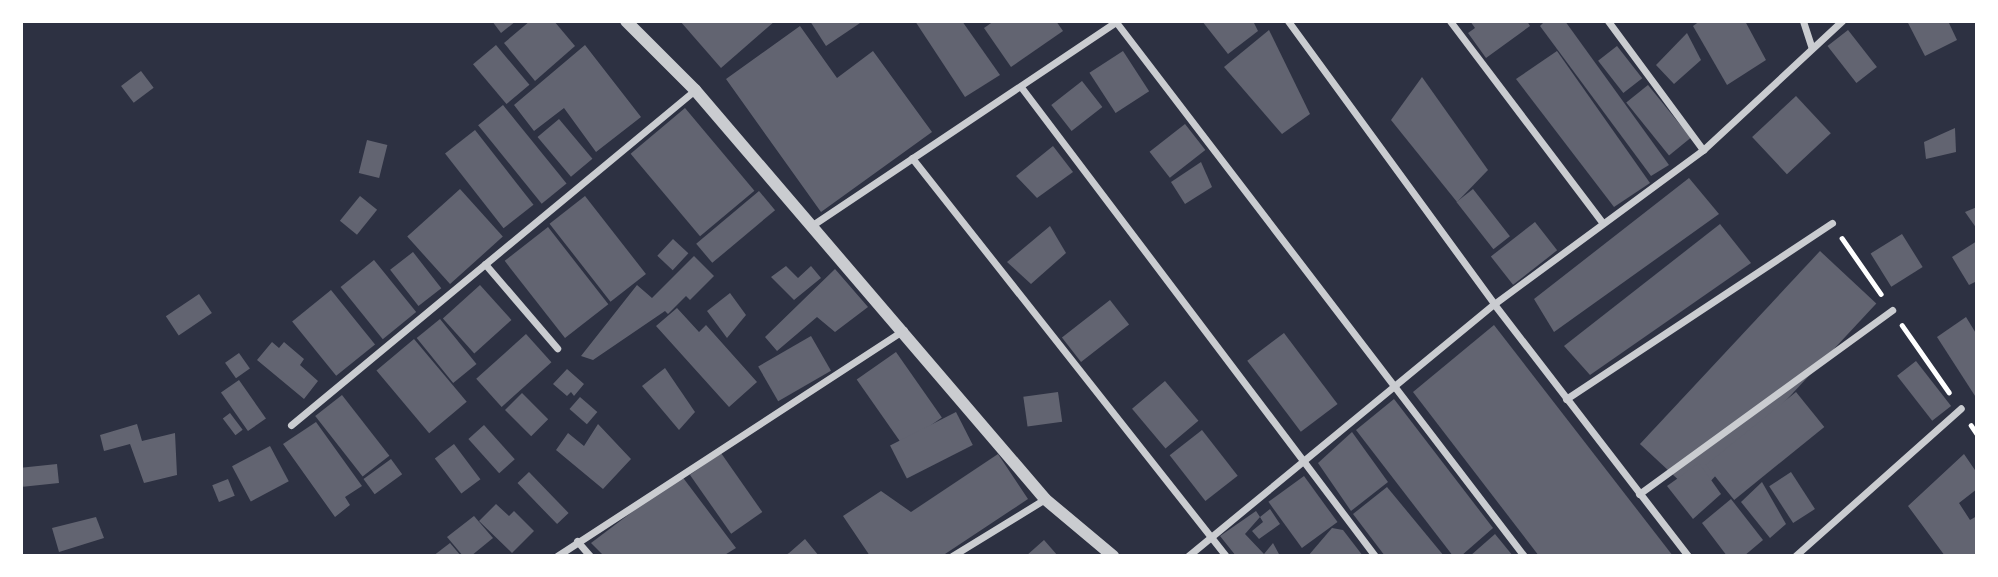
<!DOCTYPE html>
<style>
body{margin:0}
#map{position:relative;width:1998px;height:577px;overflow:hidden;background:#2d3142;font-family:Signika,sans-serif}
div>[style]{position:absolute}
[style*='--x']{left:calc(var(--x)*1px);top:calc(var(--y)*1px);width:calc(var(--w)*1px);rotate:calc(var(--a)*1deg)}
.building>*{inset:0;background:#626471;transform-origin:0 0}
.path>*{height:4.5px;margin:-2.25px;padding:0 2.25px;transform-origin:2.25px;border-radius:2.25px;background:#fff}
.minor>*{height:7px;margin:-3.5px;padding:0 3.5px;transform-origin:3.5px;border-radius:3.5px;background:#caccd0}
.tertiary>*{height:12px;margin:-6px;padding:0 6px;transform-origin:6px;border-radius:6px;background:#caccd0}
span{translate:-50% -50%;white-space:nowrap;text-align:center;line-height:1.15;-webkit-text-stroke:7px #fff;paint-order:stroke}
.frame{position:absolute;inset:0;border:23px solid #fff;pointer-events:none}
</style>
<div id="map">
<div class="building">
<i style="clip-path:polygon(492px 21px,516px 21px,501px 33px)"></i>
<i style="clip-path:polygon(530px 21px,554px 21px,575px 46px,535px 81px,504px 43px)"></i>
<i style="clip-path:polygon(680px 21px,775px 21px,721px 68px)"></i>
<i style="clip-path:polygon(810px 21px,863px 21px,826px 46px)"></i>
<i style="clip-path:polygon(915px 21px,962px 21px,1000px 75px,965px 97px)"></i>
<i style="clip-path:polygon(994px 21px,1056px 21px,1063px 31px,1011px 67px,984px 28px)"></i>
<i style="clip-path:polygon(1202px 21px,1253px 21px,1258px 31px,1228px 54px)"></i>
<i style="clip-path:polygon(1470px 21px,1527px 21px,1530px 26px,1486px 58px,1468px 33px,1475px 28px)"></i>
<i style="clip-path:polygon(1545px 21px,1565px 21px,1669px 165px,1651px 176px,1540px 26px)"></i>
<i style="clip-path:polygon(1700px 21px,1745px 21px,1766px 60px,1727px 85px,1693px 26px)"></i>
<i style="clip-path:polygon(1907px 21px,1948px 21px,1957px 40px,1925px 56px)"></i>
<i style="clip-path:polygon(800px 26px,837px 78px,873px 51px,932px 132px,821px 212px,726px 79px)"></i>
<i style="clip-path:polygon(1269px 30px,1310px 114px,1282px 134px,1224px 67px)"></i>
<i style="left:1848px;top:30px;width:47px;height:26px;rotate:52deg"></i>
<i style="clip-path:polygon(1687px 33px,1701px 60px,1674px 84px,1656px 65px)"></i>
<i style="left:496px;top:45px;width:52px;height:30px;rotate:50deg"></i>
<i style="clip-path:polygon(585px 45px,641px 117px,596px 152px,564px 108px,534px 131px,514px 105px)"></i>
<i style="left:1617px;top:46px;width:41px;height:24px;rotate:52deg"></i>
<i style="left:1123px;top:51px;width:48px;height:40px;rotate:57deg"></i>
<i style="clip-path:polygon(1557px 51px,1650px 183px,1614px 207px,1516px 79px)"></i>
<i style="left:141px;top:71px;width:21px;height:25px;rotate:53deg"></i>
<i style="clip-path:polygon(1422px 77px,1488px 170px,1457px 202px,1391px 120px)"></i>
<i style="left:1082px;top:81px;width:33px;height:39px;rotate:52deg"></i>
<i style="left:1648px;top:85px;width:68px;height:28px;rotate:51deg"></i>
<i style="left:1796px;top:96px;width:51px;height:60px;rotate:47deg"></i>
<i style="left:503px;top:105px;width:101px;height:32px;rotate:51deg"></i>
<i style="left:685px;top:108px;width:108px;height:71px;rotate:50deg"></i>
<i style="left:559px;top:119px;width:52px;height:28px;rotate:50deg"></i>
<i style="left:1185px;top:124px;width:33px;height:45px;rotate:52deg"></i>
<i style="clip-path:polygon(1955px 128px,1956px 152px,1926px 159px,1924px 142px)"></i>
<i style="left:475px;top:130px;width:95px;height:38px;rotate:52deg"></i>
<i style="left:367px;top:140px;width:21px;height:34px;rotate:14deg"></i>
<i style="clip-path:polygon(1053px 146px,1073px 172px,1037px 198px,1016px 176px)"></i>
<i style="clip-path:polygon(1201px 162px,1212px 187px,1185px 204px,1171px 182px)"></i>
<i style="clip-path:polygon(1689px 178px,1719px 214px,1554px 332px,1534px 299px)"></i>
<i style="left:460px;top:189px;width:64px;height:71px;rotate:48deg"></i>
<i style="left:1473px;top:189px;width:60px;height:21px;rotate:52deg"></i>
<i style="left:759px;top:191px;width:25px;height:82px;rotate:50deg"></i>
<i style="left:360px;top:196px;width:22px;height:32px;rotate:39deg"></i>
<i style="left:585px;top:196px;width:99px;height:45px;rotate:52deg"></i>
<i style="clip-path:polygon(1977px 207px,1977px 229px,1965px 212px)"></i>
<i style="left:1535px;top:222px;width:36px;height:56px;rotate:52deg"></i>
<i style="clip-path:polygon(1720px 224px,1751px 263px,1590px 375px,1564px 346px)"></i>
<i style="clip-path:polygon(1050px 226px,1066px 253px,1031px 284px,1007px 262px)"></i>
<i style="left:548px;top:227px;width:98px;height:55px;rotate:52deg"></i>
<i style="left:1902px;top:234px;width:39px;height:37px;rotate:58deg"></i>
<i style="left:673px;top:239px;width:21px;height:23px;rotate:43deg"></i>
<i style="clip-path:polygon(1977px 241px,1977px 281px,1969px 285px,1952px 257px)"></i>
<i style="left:1820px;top:251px;width:77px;height:264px;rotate:43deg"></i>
<i style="left:413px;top:252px;width:46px;height:29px;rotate:52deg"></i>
<i style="clip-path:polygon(694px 256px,714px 276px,690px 300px,686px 296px,668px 314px,665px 311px,593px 360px,581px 356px,637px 285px,652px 298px)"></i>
<i style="left:374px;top:260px;width:67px;height:43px;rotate:51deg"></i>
<i style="clip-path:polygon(786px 266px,798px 278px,811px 266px,821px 278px,794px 300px,771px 277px)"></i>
<i style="clip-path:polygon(835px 269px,868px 307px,835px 332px,817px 317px,777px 351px,765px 337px)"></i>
<i style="left:480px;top:285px;width:47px;height:50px;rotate:48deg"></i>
<i style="left:331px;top:290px;width:70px;height:50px;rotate:51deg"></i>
<i style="clip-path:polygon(730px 293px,746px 315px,727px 338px,707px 311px)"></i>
<i style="left:199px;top:294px;width:23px;height:40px;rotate:56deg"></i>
<i style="left:1110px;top:300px;width:31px;height:61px;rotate:52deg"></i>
<i style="clip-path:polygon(677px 308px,699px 332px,706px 325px,757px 382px,729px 407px,656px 326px)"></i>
<i style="clip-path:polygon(1966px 317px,1977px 335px,1977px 399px,1937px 337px)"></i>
<i style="left:440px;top:319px;width:58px;height:30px;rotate:51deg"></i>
<i style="clip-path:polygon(1494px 325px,1673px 556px,1539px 556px,1413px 392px)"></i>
<i style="left:1284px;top:333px;width:89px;height:46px;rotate:53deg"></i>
<i style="left:526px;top:334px;width:38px;height:67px;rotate:48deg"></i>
<i style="left:811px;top:336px;width:40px;height:61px;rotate:60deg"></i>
<i style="left:414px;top:339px;width:82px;height:49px;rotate:50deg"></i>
<i style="clip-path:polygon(272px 342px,279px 348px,284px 342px,304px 359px,300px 365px,318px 381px,304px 399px,257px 360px)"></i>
<i style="left:896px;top:352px;width:80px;height:48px;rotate:55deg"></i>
<i style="left:239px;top:353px;width:19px;height:17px;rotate:55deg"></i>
<i style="left:1916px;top:361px;width:57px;height:24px;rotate:52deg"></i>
<i style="clip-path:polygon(665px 368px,695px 412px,679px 430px,642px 386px)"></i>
<i style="clip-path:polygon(567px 369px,584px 384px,574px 396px,571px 392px,567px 396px,553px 384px)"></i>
<i style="left:239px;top:380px;width:47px;height:22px;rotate:55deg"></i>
<i style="left:1165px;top:381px;width:52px;height:43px;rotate:50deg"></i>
<i style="left:1058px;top:392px;width:30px;height:35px;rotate:82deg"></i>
<i style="left:1796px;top:392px;width:45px;height:116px;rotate:51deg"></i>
<i style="left:522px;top:393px;width:37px;height:24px;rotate:45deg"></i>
<i style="left:342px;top:395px;width:77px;height:34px;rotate:52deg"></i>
<i style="left:580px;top:397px;width:23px;height:16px;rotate:41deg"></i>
<i style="clip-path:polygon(1394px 399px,1493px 528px,1461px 556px,1453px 556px,1356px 430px)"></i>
<i style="left:956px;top:412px;width:37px;height:74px;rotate:63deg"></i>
<i style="left:230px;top:413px;width:21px;height:9px;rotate:53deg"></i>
<i style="clip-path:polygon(316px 422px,362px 486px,345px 497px,350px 505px,335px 517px,283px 444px)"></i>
<i style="clip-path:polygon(137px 424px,142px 441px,175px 433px,177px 475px,144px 483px,130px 444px,104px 451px,100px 435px)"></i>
<i style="clip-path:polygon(598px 424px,631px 459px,603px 489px,556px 450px,568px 433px,584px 446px)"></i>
<i style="left:484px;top:425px;width:46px;height:21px;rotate:48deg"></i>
<i style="left:1202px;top:430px;width:58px;height:41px;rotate:52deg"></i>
<i style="clip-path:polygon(1352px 432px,1388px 482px,1351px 511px,1318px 463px)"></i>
<i style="left:454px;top:444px;width:44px;height:24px;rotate:53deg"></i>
<i style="left:270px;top:446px;width:40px;height:43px;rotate:62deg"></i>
<i style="left:721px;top:453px;width:72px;height:38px;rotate:55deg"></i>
<i style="clip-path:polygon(998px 454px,1028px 499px,942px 556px,870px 556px,843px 516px,881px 491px,911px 512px)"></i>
<i style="clip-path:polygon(1964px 454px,1977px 473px,1977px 489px,1959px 503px,1970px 520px,1977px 516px,1977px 555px,1945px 556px,1908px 506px)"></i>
<i style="left:391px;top:459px;width:19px;height:34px;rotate:54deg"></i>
<i style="clip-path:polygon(1699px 463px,1721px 494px,1693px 519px,1667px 486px)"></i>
<i style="left:57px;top:464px;width:19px;height:36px;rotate:84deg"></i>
<i style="left:529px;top:472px;width:57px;height:16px;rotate:46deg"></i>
<i style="left:1791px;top:472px;width:44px;height:26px;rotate:57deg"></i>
<i style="clip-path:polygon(681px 475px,736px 548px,723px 556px,604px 556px,591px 543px)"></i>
<i style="left:1304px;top:476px;width:57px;height:44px;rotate:54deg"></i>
<i style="left:228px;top:479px;width:18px;height:17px;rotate:68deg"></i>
<i style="clip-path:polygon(1762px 482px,1786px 524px,1770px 538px,1741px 502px)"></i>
<i style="clip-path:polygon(1387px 487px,1444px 556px,1385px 556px,1353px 514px)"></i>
<i style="clip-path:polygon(1731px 499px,1763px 540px,1744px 556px,1727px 556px,1702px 523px)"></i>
<i style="clip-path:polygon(496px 504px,509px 516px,514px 511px,534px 531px,512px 553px,479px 521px)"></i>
<i style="clip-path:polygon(1270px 509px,1280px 524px,1259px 539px,1252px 531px,1263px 522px,1260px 517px,1245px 534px,1264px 554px,1273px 543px,1280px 556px,1236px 556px,1220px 536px,1256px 511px,1260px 517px)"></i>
<i style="clip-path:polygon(474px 516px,493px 538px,471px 556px,463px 556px,447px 537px)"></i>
<i style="clip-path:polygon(96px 517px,104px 538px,59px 552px,52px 528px)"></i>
<i style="clip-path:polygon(1332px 528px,1343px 530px,1363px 556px,1308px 556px)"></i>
<i style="clip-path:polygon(1495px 534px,1513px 556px,1470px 556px)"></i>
<i style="clip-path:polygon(805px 539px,819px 556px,784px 556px,789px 553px)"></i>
<i style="clip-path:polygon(1044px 540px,1058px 556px,1026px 556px)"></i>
<i style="clip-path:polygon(450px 543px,461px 556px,433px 556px)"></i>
</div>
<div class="path">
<i style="--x:1842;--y:238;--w:68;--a:55.1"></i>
<i style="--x:1902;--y:325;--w:82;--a:55"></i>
<i style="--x:1971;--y:425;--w:11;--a:56"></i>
</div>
<div class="minor">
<i style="--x:1288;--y:21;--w:350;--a:53.9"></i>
<i style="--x:1494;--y:304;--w:318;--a:52.4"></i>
<i style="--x:1450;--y:21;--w:253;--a:52.9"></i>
<i style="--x:1608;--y:21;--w:160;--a:53.6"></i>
<i style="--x:1803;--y:21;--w:28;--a:72"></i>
<i style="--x:1116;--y:22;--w:672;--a:52.62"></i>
<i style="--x:1021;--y:87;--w:588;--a:52.95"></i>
<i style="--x:912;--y:158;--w:507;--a:51.73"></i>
<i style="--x:811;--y:226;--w:368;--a:-33.8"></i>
<i style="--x:485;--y:264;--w:111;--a:49.4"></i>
<i style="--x:1566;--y:399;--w:319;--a:-33.5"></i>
<i style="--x:291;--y:425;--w:525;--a:-39.67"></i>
<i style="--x:1639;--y:494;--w:313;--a:-36"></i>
<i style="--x:577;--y:541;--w:20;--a:49"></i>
<i style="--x:557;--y:556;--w:414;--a:-33.1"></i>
<i style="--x:952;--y:556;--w:109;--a:-31.5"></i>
<i style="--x:1188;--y:556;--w:396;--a:-39.5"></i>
<i style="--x:1494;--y:304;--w:260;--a:-36.4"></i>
<i style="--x:1703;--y:150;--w:190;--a:-42.9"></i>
<i style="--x:1795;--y:556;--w:222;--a:-41.7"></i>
</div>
<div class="tertiary">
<i style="--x:626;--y:21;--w:98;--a:45"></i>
<i style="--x:695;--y:90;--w:538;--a:49.44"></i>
<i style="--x:1045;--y:499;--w:89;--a:40"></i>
</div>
<div class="frame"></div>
</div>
